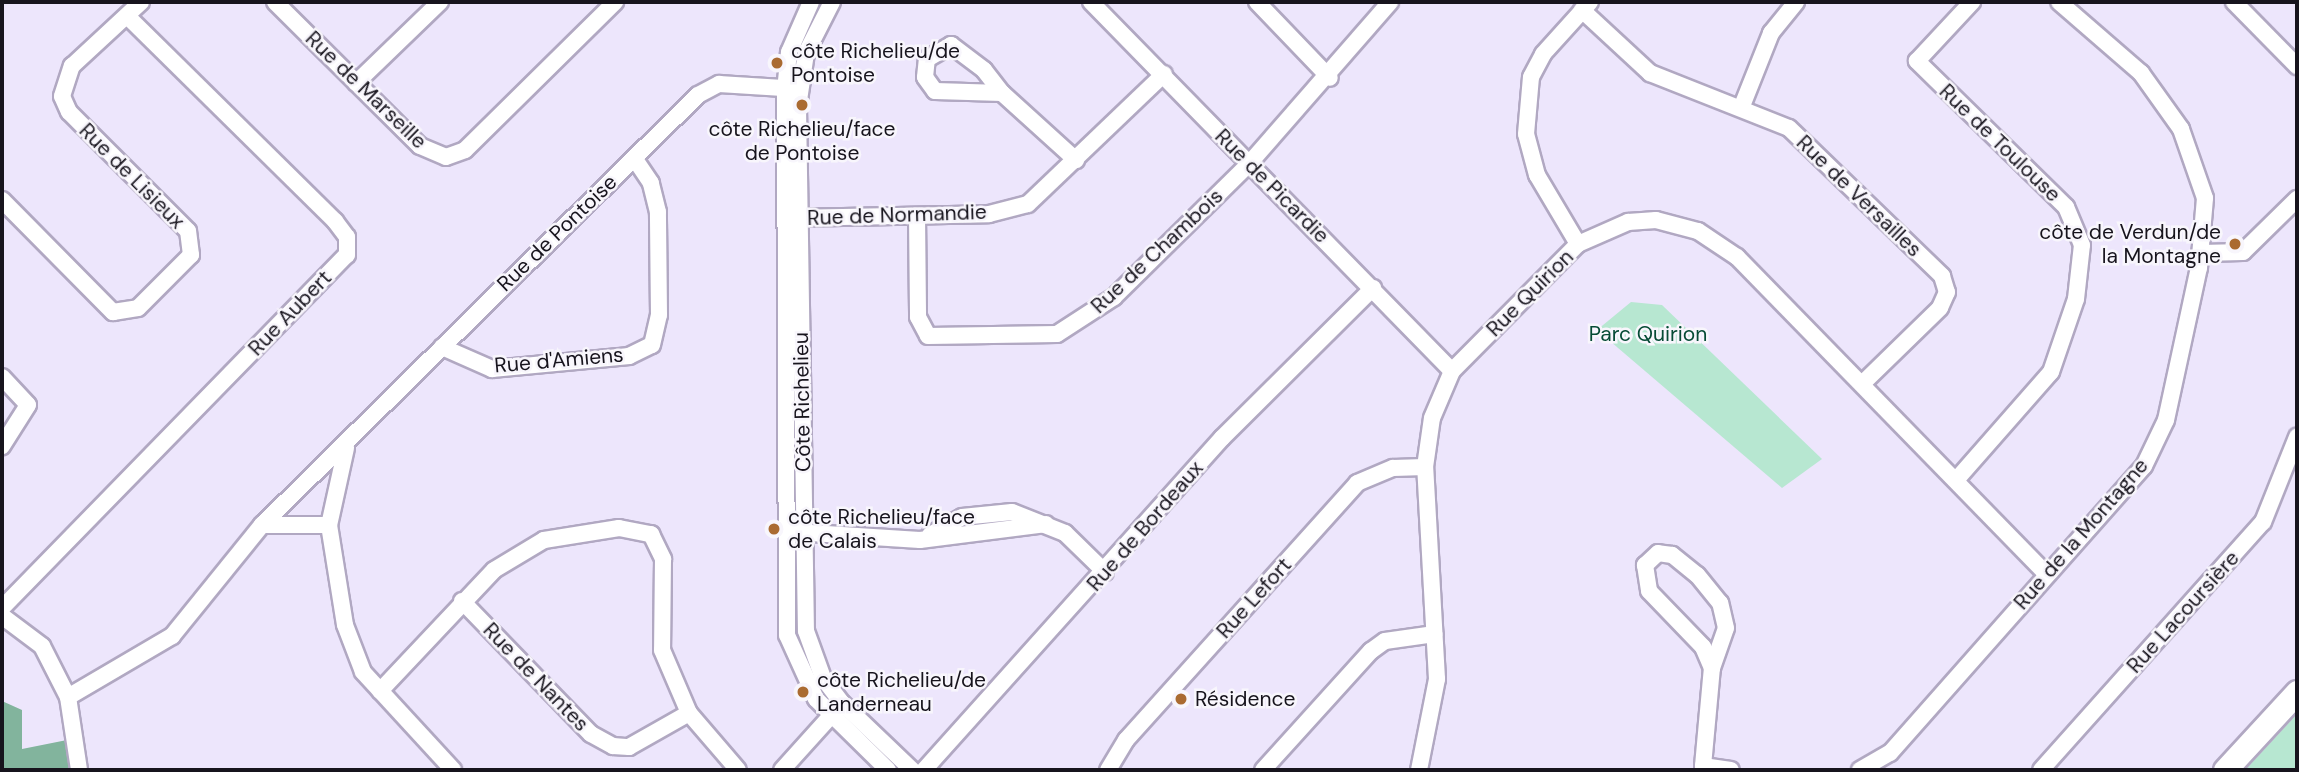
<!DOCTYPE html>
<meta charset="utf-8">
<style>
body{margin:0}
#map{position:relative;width:2299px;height:772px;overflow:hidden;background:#ede6fc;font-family:"DM Sans",sans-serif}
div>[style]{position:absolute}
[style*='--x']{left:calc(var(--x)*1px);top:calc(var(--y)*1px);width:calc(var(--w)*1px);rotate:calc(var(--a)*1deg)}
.green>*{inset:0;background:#b7e7d1}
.forest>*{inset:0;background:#82b49d}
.roads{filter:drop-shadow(2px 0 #b1a8c2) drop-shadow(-2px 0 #b1a8c2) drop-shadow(0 2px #b1a8c2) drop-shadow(0 -2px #b1a8c2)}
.minor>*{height:16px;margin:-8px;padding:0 8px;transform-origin:8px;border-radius:8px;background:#fff}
.highway>*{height:23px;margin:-11.5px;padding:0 11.5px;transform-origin:11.5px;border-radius:11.5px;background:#fff}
.dots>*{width:19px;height:19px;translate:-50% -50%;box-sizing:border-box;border:4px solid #f8f6fc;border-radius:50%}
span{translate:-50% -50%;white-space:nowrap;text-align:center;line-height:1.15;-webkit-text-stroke:5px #f8f6fc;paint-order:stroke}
.poi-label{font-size:21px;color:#17141d}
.left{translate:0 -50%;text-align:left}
.right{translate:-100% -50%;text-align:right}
.street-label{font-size:21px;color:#17141d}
.park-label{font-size:21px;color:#064b35}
.frame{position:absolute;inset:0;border:4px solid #17141d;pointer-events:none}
</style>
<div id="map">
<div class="green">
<i style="clip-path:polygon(1631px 302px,1662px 305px,1822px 459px,1782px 488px,1597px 330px)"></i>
<i style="clip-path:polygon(2297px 714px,2297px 770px,2245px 770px)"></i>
</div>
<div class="forest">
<i style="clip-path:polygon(2px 701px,22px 710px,22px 749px,67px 740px,70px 770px,2px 770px)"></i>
</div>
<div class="roads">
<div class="minor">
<i style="--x:275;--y:2;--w:204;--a:44.8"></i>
<i style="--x:420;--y:146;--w:28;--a:23"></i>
<i style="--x:446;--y:157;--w:20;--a:-20"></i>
<i style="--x:465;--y:150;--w:211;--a:-44.6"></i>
<i style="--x:811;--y:2;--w:55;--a:113.7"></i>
<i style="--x:789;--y:52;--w:36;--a:96"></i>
<i style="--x:785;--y:88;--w:547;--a:89.79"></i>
<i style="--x:787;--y:635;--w:70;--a:65.6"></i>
<i style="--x:816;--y:699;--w:101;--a:44.6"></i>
<i style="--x:832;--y:2;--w:57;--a:117"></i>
<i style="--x:806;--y:53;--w:55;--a:98.4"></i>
<i style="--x:798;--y:107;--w:524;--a:89.13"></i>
<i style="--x:806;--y:631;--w:50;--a:70.1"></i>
<i style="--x:823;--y:678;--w:31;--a:53"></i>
<i style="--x:842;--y:703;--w:97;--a:43.7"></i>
<i style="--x:1091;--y:2;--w:516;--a:45.63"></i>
<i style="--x:1257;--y:2;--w:105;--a:46.2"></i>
<i style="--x:2234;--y:2;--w:90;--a:45.5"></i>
<i style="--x:1582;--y:10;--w:93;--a:42.8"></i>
<i style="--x:1650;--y:73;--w:149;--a:21.6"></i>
<i style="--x:1789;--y:128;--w:213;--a:44"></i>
<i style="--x:1942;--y:276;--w:17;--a:73"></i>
<i style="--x:1947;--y:292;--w:17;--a:114"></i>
<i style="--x:1940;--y:308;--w:106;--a:135.8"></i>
<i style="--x:951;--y:45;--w:41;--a:37.1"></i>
<i style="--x:984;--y:70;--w:29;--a:52"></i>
<i style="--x:1002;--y:93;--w:67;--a:-178.3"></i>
<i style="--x:935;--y:91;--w:17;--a:-126"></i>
<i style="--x:925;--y:77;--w:18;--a:-84"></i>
<i style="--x:927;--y:59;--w:28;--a:-30"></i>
<i style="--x:356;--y:83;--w:117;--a:-44"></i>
<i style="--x:1002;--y:93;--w:100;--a:42.2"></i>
<i style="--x:1742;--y:106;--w:79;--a:-68.3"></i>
<i style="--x:1771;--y:33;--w:40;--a:-51"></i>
<i style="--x:2;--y:200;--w:158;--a:45.3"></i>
<i style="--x:113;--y:312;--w:25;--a:-9"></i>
<i style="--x:138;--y:308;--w:75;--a:-45"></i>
<i style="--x:191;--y:255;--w:24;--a:-97"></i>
<i style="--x:188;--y:231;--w:168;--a:-135"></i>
<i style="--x:69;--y:112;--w:17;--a:-114"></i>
<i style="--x:62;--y:96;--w:32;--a:-72"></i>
<i style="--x:72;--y:66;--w:94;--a:-42.8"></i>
<i style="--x:917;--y:216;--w:101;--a:89.4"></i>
<i style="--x:918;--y:317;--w:21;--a:62"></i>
<i style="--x:928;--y:336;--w:129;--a:-0.9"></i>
<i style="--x:1057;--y:334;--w:68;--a:-33"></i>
<i style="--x:1114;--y:297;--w:188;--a:-44.6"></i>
<i style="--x:1248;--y:165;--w:216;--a:-48.9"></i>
<i style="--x:789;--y:218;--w:200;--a:-1.1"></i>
<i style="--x:989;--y:214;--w:40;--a:-14.4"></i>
<i style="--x:1028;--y:204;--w:188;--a:-43.7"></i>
<i style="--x:1578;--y:244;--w:80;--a:-120.7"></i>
<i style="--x:1537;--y:175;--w:42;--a:-105"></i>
<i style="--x:1526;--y:134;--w:57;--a:-85"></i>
<i style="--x:1531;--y:77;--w:26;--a:-62"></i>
<i style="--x:1543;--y:54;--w:70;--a:-47.9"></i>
<i style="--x:2201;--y:253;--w:42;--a:-1.4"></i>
<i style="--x:2243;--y:252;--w:76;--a:-44.5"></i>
<i style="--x:442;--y:347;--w:55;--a:23.7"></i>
<i style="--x:492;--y:369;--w:138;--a:-5.4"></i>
<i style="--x:629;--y:356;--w:25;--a:-26"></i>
<i style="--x:652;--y:345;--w:31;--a:-77"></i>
<i style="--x:659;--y:315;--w:103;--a:-90.6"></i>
<i style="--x:658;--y:212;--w:30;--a:-104"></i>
<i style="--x:651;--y:183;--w:30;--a:-124"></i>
<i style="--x:2;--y:377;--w:38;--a:47"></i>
<i style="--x:28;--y:405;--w:49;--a:122.4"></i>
<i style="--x:346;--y:448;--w:79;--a:102.4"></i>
<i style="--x:329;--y:525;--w:101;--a:80.9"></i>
<i style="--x:345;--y:625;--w:50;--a:69"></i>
<i style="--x:363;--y:672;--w:133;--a:47.4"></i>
<i style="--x:1957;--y:479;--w:142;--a:-48.7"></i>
<i style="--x:2051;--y:372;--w:77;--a:-71.1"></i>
<i style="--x:2076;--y:299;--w:54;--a:-83.7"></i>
<i style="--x:2082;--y:245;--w:41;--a:-112.8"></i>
<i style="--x:2066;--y:207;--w:209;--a:-135.6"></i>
<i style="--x:1917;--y:61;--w:81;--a:-47"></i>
<i style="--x:262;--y:525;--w:67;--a:0"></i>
<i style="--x:795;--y:532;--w:125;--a:3.7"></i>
<i style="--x:920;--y:540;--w:127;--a:-7.2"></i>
<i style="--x:930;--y:535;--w:37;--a:-29"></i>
<i style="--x:962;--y:517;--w:50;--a:-5.7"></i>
<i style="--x:1012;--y:512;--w:57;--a:21.6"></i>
<i style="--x:1065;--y:533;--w:56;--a:44.3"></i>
<i style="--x:462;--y:601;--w:185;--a:45.9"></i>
<i style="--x:591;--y:734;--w:25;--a:29"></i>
<i style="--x:613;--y:746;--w:16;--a:4"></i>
<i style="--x:629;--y:747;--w:69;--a:-29.5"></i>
<i style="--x:2;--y:608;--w:494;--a:-45.7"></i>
<i style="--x:347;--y:255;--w:18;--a:-90"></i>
<i style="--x:347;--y:237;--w:20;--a:-127"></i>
<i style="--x:335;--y:221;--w:292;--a:-135.4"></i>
<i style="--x:2;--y:616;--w:50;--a:36.9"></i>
<i style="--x:42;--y:646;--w:57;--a:63"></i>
<i style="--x:68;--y:697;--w:74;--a:81.4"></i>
<i style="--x:380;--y:691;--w:166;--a:-46.7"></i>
<i style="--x:494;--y:570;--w:58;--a:-31"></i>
<i style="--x:544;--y:540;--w:76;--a:-9.1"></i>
<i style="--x:619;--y:528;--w:33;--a:11"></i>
<i style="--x:651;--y:534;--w:28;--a:64"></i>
<i style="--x:663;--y:559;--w:91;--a:90.6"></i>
<i style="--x:662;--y:650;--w:69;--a:66.8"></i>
<i style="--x:689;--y:713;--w:75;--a:49.3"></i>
<i style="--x:68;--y:697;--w:121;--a:-30.4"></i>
<i style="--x:172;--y:636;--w:143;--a:-51"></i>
<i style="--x:262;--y:525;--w:612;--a:-44.6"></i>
<i style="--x:698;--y:95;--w:24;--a:-28"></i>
<i style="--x:719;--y:84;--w:80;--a:3.6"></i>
<i style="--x:1703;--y:766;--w:98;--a:-84.8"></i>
<i style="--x:1712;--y:668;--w:42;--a:-70.7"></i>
<i style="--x:1726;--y:628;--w:26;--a:-103"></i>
<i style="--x:1720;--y:603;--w:36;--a:-129"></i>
<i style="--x:1697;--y:575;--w:32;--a:-141"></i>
<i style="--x:1672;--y:555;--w:14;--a:-172"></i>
<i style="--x:1658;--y:553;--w:18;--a:137"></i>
<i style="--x:1645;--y:565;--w:26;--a:81"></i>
<i style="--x:1649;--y:591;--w:78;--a:46"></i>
<i style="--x:1703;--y:647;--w:23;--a:67"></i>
<i style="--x:1703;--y:766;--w:28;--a:8"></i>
<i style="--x:782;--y:770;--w:81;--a:-48"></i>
<i style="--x:924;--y:770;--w:446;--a:-48.1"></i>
<i style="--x:1222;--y:438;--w:213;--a:-44.8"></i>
<i style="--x:1108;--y:770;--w:35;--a:-59"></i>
<i style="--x:1126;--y:740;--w:346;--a:-48"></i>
<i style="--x:1357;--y:483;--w:39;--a:-23"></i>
<i style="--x:1393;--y:468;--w:32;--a:-2"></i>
<i style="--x:1263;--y:770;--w:161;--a:-47.8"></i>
<i style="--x:1371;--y:651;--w:17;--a:-36"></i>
<i style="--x:1385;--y:641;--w:50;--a:-8"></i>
<i style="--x:1419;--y:770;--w:93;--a:-78.8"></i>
<i style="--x:1437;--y:679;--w:212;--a:-93.2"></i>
<i style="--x:1425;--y:467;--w:49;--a:-81.9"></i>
<i style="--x:1432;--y:418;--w:51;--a:-66.9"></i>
<i style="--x:1452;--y:371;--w:179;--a:-45.2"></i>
<i style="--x:1578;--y:244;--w:55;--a:-23.7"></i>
<i style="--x:1628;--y:222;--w:28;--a:-4"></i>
<i style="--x:1656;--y:220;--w:43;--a:14.7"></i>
<i style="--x:1698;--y:231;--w:47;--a:33.7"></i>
<i style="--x:1737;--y:257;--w:444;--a:45.7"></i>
<i style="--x:1860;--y:770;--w:34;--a:-30"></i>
<i style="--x:1890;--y:753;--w:383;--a:-48.5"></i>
<i style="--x:2144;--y:466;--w:51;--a:-64.4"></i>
<i style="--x:2166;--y:420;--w:156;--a:-77.8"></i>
<i style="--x:2199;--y:268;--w:70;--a:-85.1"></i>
<i style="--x:2205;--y:198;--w:73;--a:-109.2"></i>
<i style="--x:2181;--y:129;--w:69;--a:-125.5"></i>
<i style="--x:2141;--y:73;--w:108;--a:-139.1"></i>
<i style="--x:2041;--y:770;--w:333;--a:-48.2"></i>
<i style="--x:2263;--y:522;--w:92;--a:-68.2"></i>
</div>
<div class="highway">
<i style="--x:2225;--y:770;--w:106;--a:-47.3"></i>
</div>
</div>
<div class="dots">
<i style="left:777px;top:63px;background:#aa6b31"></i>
<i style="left:802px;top:105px;background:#aa6b31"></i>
<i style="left:2235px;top:244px;background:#aa6b31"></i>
<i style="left:774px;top:529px;background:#aa6b31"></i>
<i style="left:803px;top:692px;background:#aa6b31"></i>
<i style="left:1181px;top:699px;background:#aa6b31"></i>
</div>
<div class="poi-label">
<span class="left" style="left:791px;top:63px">côte Richelieu/de<br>Pontoise</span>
<span style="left:802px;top:141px">côte Richelieu/face<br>de Pontoise</span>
<span class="right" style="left:2221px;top:244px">côte de Verdun/de<br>la Montagne</span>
<span class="left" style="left:788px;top:529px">côte Richelieu/face<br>de Calais</span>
<span class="left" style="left:817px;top:692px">côte Richelieu/de<br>Landerneau</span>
<span class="left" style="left:1195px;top:699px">Résidence</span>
</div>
<div class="street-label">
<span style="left:366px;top:90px;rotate:44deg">Rue de Marseille</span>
<span style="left:2000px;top:143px;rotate:44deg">Rue de Toulouse</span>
<span style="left:132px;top:176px;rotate:45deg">Rue de Lisieux</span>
<span style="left:1272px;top:186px;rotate:45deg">Rue de Picardie</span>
<span style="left:1859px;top:196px;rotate:44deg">Rue de Versailles</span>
<span style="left:897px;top:215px;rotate:-2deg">Rue de Normandie</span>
<span style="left:557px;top:233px;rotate:-44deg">Rue de Pontoise</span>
<span style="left:1157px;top:251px;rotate:-43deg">Rue de Chambois</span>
<span style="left:1530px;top:293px;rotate:-45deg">Rue Quirion</span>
<span style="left:290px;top:313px;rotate:-46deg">Rue Aubert</span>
<span style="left:559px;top:360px;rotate:-5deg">Rue d'Amiens</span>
<span style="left:802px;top:402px;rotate:-91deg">Côte Richelieu</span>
<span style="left:1145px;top:526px;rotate:-49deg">Rue de Bordeaux</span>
<span style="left:2081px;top:534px;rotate:-49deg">Rue de la Montagne</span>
<span style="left:1254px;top:598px;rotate:-48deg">Rue Lefort</span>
<span style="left:2183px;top:612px;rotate:-48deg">Rue Lacoursière</span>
<span style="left:536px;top:677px;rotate:46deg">Rue de Nantes</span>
</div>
<div class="park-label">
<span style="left:1648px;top:334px">Parc Quirion</span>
</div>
<div class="frame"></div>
</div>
